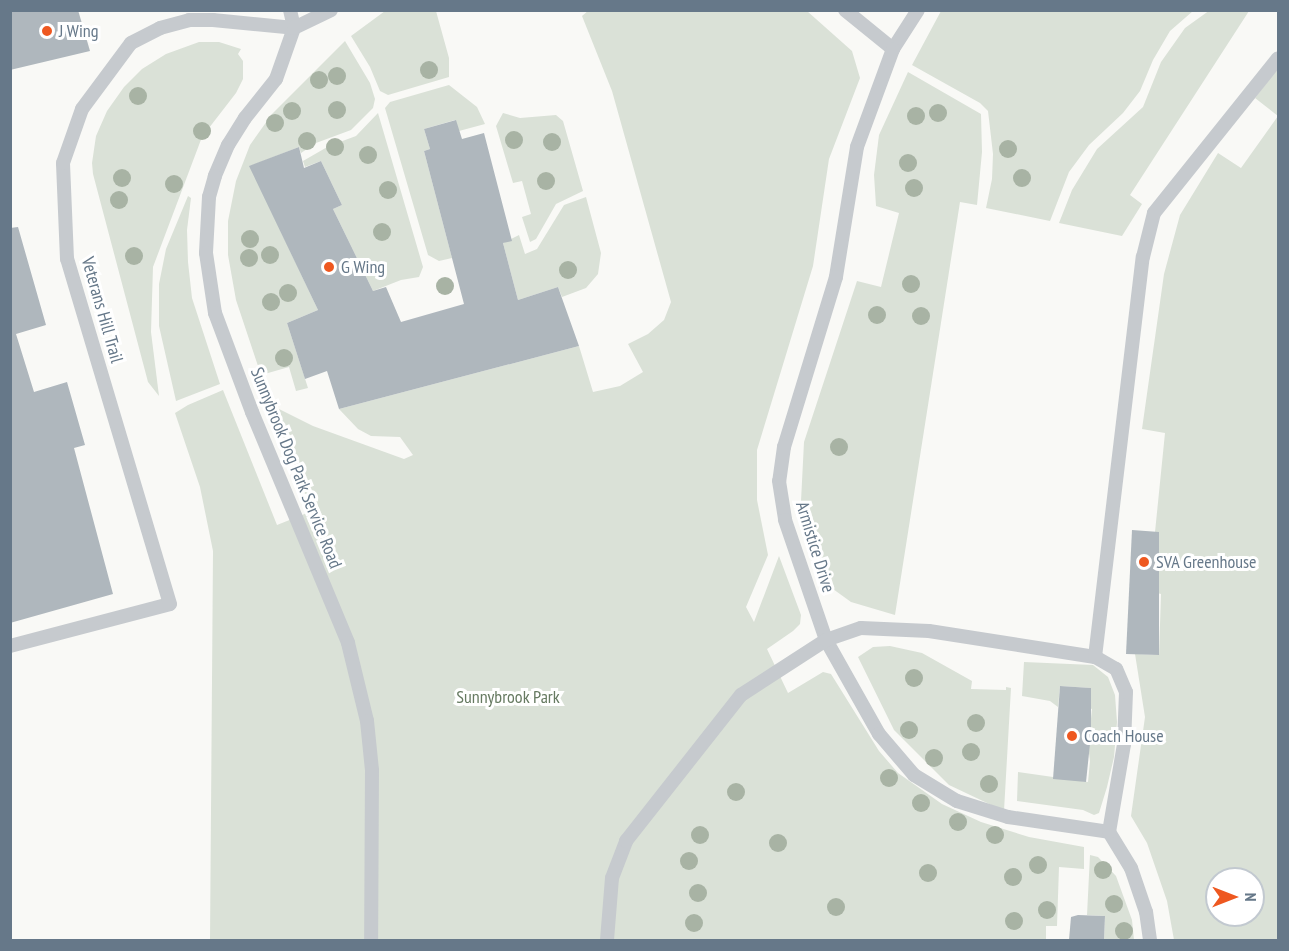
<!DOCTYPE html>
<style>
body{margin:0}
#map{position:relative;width:1289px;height:951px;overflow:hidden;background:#f9f9f6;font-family:"PT Sans Narrow",sans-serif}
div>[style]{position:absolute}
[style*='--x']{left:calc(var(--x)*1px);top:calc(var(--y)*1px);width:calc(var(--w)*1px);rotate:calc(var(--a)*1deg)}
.green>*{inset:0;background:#dae1d7}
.building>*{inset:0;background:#afb7bd}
.lane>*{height:14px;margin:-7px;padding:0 7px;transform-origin:7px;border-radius:7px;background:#c6cace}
.trees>*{width:18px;height:18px;margin:-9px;border-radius:50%;background:#a8b3a4}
.dots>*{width:16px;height:16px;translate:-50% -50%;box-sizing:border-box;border:3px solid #fff;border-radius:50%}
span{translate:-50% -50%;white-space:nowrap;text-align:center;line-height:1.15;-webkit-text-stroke:6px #fff;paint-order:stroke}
.poi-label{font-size:18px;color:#667889}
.left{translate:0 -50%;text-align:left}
.street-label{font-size:18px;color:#667889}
.park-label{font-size:18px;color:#667a61}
.frame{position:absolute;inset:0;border:12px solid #667889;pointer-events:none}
.north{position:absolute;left:1205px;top:867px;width:60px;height:60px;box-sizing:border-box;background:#fff;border:2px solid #c2c9d0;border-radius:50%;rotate:90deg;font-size:16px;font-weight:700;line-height:24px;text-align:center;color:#667889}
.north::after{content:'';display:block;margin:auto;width:21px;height:27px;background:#ee5820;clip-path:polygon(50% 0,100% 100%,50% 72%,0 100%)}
</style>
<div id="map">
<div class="green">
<i style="clip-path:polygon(589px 10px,807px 11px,852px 51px,860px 78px,829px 159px,813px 266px,757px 450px,757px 500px,768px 555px,746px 607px,754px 622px,779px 556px,801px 615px,800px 624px,793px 631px,767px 649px,788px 693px,823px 672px,831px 674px,879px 751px,898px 773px,942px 804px,981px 822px,1029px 837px,1084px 847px,1084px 869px,1059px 867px,1057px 926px,1046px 926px,1046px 940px,210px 940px,213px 551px,200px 487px,175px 413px,188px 405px,223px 390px,277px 525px,312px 511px,271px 405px,313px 426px,404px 459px,413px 455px,400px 437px,371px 436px,358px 429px,339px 409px,579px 346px,593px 392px,620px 386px,643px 372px,628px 344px,648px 334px,664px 320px,671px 302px,612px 91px,582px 16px)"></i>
<i style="clip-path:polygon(1210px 10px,1249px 11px,1130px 195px,1142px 204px,1122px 236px,1059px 223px,1072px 190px,1097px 149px,1143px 107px,1161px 62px,1185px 28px)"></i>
<i style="clip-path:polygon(385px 11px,436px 11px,449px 58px,449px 77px,388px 95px,380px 91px,370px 67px,351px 36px)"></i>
<i style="clip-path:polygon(941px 11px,941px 10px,1193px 11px,1170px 31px,1153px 60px,1140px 91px,1123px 113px,1089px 145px,1069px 172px,1050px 221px,986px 208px,992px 179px,993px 154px,988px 111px,980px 103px,912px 65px)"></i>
<i style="clip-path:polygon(345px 41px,370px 83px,375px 99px,373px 108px,351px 130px,316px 143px,301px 153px,299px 147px,250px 166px,318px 310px,287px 323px,308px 388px,296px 391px,289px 367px,261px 375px,236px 300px,228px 255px,228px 221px,236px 181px,250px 145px,272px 114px)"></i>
<i style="clip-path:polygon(199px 42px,219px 42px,241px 49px,238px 54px,243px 61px,243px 79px,236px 93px,202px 137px,153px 267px,151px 332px,159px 396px,148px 382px,93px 174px,92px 163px,96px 136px,107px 111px,124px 87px,142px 69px,166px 54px)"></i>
<i style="clip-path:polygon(evenodd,1278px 68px,1278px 940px,1174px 940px,1167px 901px,1147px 843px,1131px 816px,1145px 717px,1135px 654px,1159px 655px,1161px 594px,1157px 593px,1159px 532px,1155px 532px,1165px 433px,1142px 429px,1164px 274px,1180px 215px,1218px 153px,1241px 168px,1278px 116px,1255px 98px,1278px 68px,1217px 879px,1253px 879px,1253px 915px,1217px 915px,1217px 879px)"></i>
<i style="clip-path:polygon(908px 72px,981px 114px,982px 152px,977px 205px,960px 202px,895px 615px,851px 602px,833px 589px,816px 551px,801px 501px,804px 442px,857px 281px,881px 287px,899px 213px,876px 206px,874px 175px,879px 135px)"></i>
<i style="clip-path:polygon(449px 85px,477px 107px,485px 124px,459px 131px,455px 120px,424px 129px,430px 149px,424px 151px,452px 258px,439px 261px,428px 255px,385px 108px,390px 102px)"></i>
<i style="clip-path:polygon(378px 113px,423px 267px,419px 277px,401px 280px,373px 291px,333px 209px,342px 205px,321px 161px,305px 167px,303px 161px,329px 146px,356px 136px)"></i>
<i style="clip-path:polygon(503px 113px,520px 118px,556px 115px,563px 121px,583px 191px,556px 204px,536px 239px,530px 242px,522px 217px,531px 214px,522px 181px,513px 183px,496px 126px)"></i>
<i style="clip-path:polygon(188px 196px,191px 198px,187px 230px,188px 262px,192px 298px,220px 384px,176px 401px,159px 326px,159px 284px,166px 249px)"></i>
<i style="clip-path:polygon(586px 197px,601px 253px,598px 274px,586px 288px,562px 297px,558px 287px,518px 300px,503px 243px,519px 235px,525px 254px,537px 249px,564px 205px)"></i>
<i style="clip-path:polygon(890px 646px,922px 653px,972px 681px,971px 689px,1006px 690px,1006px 687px,1011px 688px,1004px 811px,949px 785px,894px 730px,858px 657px,873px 647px)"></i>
<i style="clip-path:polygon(1024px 662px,1093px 665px,1108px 677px,1115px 695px,1117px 722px,1114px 757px,1107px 787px,1099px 813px,1094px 815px,1083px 810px,1017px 801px,1018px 772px,1088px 782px,1090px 761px,1088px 746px,1092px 709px,1089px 708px,1091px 688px,1060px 686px,1058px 707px,1050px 701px,1022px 696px)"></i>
<i style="clip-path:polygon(1090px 855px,1098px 857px,1116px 876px,1132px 920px,1134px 940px,1104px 940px,1105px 916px,1087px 915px)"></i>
</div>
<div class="building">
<i style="clip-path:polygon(10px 10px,78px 10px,90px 51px,10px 70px)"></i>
<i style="clip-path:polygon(456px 120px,462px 139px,484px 133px,512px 241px,503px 243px,518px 300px,558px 287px,579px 346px,339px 409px,327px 371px,305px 379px,287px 323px,318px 310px,249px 166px,299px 147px,304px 168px,321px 161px,342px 205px,333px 209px,373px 291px,386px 287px,401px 322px,464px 304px,424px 151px,430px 149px,424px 129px)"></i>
<i style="clip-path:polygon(18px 227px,46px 325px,16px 334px,34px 392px,67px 382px,85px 445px,74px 448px,113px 594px,10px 623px,10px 228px)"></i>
<i style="clip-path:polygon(1132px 530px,1159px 532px,1159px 655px,1126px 654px)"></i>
<i style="clip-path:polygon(1060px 686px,1091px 688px,1091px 734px,1086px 782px,1053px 779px)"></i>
<i style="clip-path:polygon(1078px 915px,1105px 916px,1104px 940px,1069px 940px,1071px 917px)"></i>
</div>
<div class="lane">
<i style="--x:290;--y:10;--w:18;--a:77"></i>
<i style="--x:845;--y:10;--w:62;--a:39.1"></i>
<i style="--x:918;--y:10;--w:46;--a:122.7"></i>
<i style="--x:893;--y:49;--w:104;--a:110.2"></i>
<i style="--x:857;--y:147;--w:132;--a:99.2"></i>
<i style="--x:836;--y:277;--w:178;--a:107"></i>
<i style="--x:784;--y:447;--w:34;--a:98"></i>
<i style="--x:779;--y:481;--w:39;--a:81"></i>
<i style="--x:785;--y:520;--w:127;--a:71.1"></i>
<i style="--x:826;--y:640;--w:108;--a:60.6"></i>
<i style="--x:879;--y:734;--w:54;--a:49.5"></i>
<i style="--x:914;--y:775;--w:50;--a:31.2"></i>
<i style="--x:957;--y:801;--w:53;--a:17.4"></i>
<i style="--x:1008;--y:817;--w:102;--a:8.4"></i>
<i style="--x:294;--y:28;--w:54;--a:109.4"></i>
<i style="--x:276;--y:79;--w:50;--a:128.5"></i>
<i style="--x:245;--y:118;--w:32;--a:122"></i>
<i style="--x:228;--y:145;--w:34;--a:113"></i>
<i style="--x:215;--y:176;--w:22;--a:106"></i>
<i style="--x:209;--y:197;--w:56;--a:93.1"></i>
<i style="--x:206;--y:253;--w:61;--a:81.5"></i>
<i style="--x:215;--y:313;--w:106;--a:69.5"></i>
<i style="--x:252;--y:412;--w:250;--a:67.4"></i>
<i style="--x:348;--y:643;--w:80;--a:76.3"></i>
<i style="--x:367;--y:721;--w:49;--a:84.2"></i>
<i style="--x:372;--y:770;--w:170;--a:90.3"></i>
<i style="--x:10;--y:646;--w:165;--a:-14.7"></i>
<i style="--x:170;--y:604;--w:360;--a:-106.6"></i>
<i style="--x:67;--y:259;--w:96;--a:-92.4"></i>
<i style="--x:63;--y:163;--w:57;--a:-70.6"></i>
<i style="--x:82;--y:109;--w:82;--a:-53.4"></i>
<i style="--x:131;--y:43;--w:33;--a:-27"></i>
<i style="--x:160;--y:28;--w:30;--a:-15"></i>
<i style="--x:189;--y:20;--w:24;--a:0"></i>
<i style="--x:213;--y:20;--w:81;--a:5.6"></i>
<i style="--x:294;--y:28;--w:41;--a:-25.9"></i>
<i style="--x:607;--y:940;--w:62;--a:-85.4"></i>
<i style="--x:612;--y:878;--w:40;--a:-69"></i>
<i style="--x:626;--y:841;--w:186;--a:-51.8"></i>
<i style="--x:741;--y:695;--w:101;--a:-32.9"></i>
<i style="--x:826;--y:640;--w:37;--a:-19"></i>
<i style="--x:861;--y:628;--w:68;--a:2.5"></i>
<i style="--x:929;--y:631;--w:168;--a:8.9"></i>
<i style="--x:1150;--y:940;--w:28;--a:-98"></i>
<i style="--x:1146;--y:912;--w:46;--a:-108.8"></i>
<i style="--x:1131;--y:868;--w:42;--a:-121.4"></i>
<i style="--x:1109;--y:832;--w:89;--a:-80.3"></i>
<i style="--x:1124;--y:744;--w:52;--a:-87.8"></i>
<i style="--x:1126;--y:692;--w:25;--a:-113"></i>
<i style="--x:1116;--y:669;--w:24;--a:-150"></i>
<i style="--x:1095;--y:657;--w:403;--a:-83.2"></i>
<i style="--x:1143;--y:257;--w:45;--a:-76"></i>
<i style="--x:1154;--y:213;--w:198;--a:-51.3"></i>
</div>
<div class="trees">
<i style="left:429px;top:70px"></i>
<i style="left:337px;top:76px"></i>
<i style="left:319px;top:80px"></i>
<i style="left:138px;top:96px"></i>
<i style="left:337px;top:110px"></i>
<i style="left:292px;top:111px"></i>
<i style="left:938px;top:113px"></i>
<i style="left:916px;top:116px"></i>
<i style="left:275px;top:123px"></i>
<i style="left:202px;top:131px"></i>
<i style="left:514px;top:140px"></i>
<i style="left:307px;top:141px"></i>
<i style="left:552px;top:142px"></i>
<i style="left:335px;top:147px"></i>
<i style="left:1008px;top:149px"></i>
<i style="left:368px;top:155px"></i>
<i style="left:908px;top:163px"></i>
<i style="left:122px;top:178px"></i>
<i style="left:1022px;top:178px"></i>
<i style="left:546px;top:181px"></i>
<i style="left:174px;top:184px"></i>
<i style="left:914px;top:188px"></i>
<i style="left:388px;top:190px"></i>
<i style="left:119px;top:200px"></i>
<i style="left:382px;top:232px"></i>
<i style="left:250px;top:239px"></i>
<i style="left:270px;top:255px"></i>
<i style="left:134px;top:256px"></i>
<i style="left:249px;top:258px"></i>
<i style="left:568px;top:270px"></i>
<i style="left:911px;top:284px"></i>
<i style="left:445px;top:286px"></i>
<i style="left:288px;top:293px"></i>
<i style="left:271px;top:302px"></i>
<i style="left:877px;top:315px"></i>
<i style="left:921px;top:316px"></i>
<i style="left:284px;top:358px"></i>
<i style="left:839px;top:447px"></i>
<i style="left:914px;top:678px"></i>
<i style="left:976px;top:723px"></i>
<i style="left:909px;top:730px"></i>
<i style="left:971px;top:752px"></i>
<i style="left:934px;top:758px"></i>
<i style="left:889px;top:778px"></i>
<i style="left:989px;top:784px"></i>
<i style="left:736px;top:792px"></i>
<i style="left:921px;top:803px"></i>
<i style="left:958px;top:822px"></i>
<i style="left:700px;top:835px"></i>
<i style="left:995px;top:835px"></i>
<i style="left:778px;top:843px"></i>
<i style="left:689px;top:861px"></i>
<i style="left:1038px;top:865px"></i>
<i style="left:1103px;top:870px"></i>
<i style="left:928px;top:873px"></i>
<i style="left:1013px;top:877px"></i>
<i style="left:698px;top:893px"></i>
<i style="left:1114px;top:904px"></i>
<i style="left:836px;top:907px"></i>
<i style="left:1047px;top:910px"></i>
<i style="left:1014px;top:921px"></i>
<i style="left:694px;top:923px"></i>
<i style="left:1124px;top:931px"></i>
</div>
<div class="dots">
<i style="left:47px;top:31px;background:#ee5820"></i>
<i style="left:329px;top:267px;background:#ee5820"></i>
<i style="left:1144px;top:562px;background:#ee5820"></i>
<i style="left:1072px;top:736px;background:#ee5820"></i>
</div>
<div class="poi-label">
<span class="left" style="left:59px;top:31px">J Wing</span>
<span class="left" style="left:341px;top:267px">G Wing</span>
<span class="left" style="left:1156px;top:562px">SVA Greenhouse</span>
<span class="left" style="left:1084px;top:736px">Coach House</span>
</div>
<div class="street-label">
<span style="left:102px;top:310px;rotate:74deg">Veterans Hill Trail</span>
<span style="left:296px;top:468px;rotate:68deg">Sunnybrook Dog Park Service Road</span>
<span style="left:815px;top:547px;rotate:73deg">Armistice Drive</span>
</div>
<div class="park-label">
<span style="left:508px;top:697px">Sunnybrook Park</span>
</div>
<div class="frame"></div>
<div class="north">N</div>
</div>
